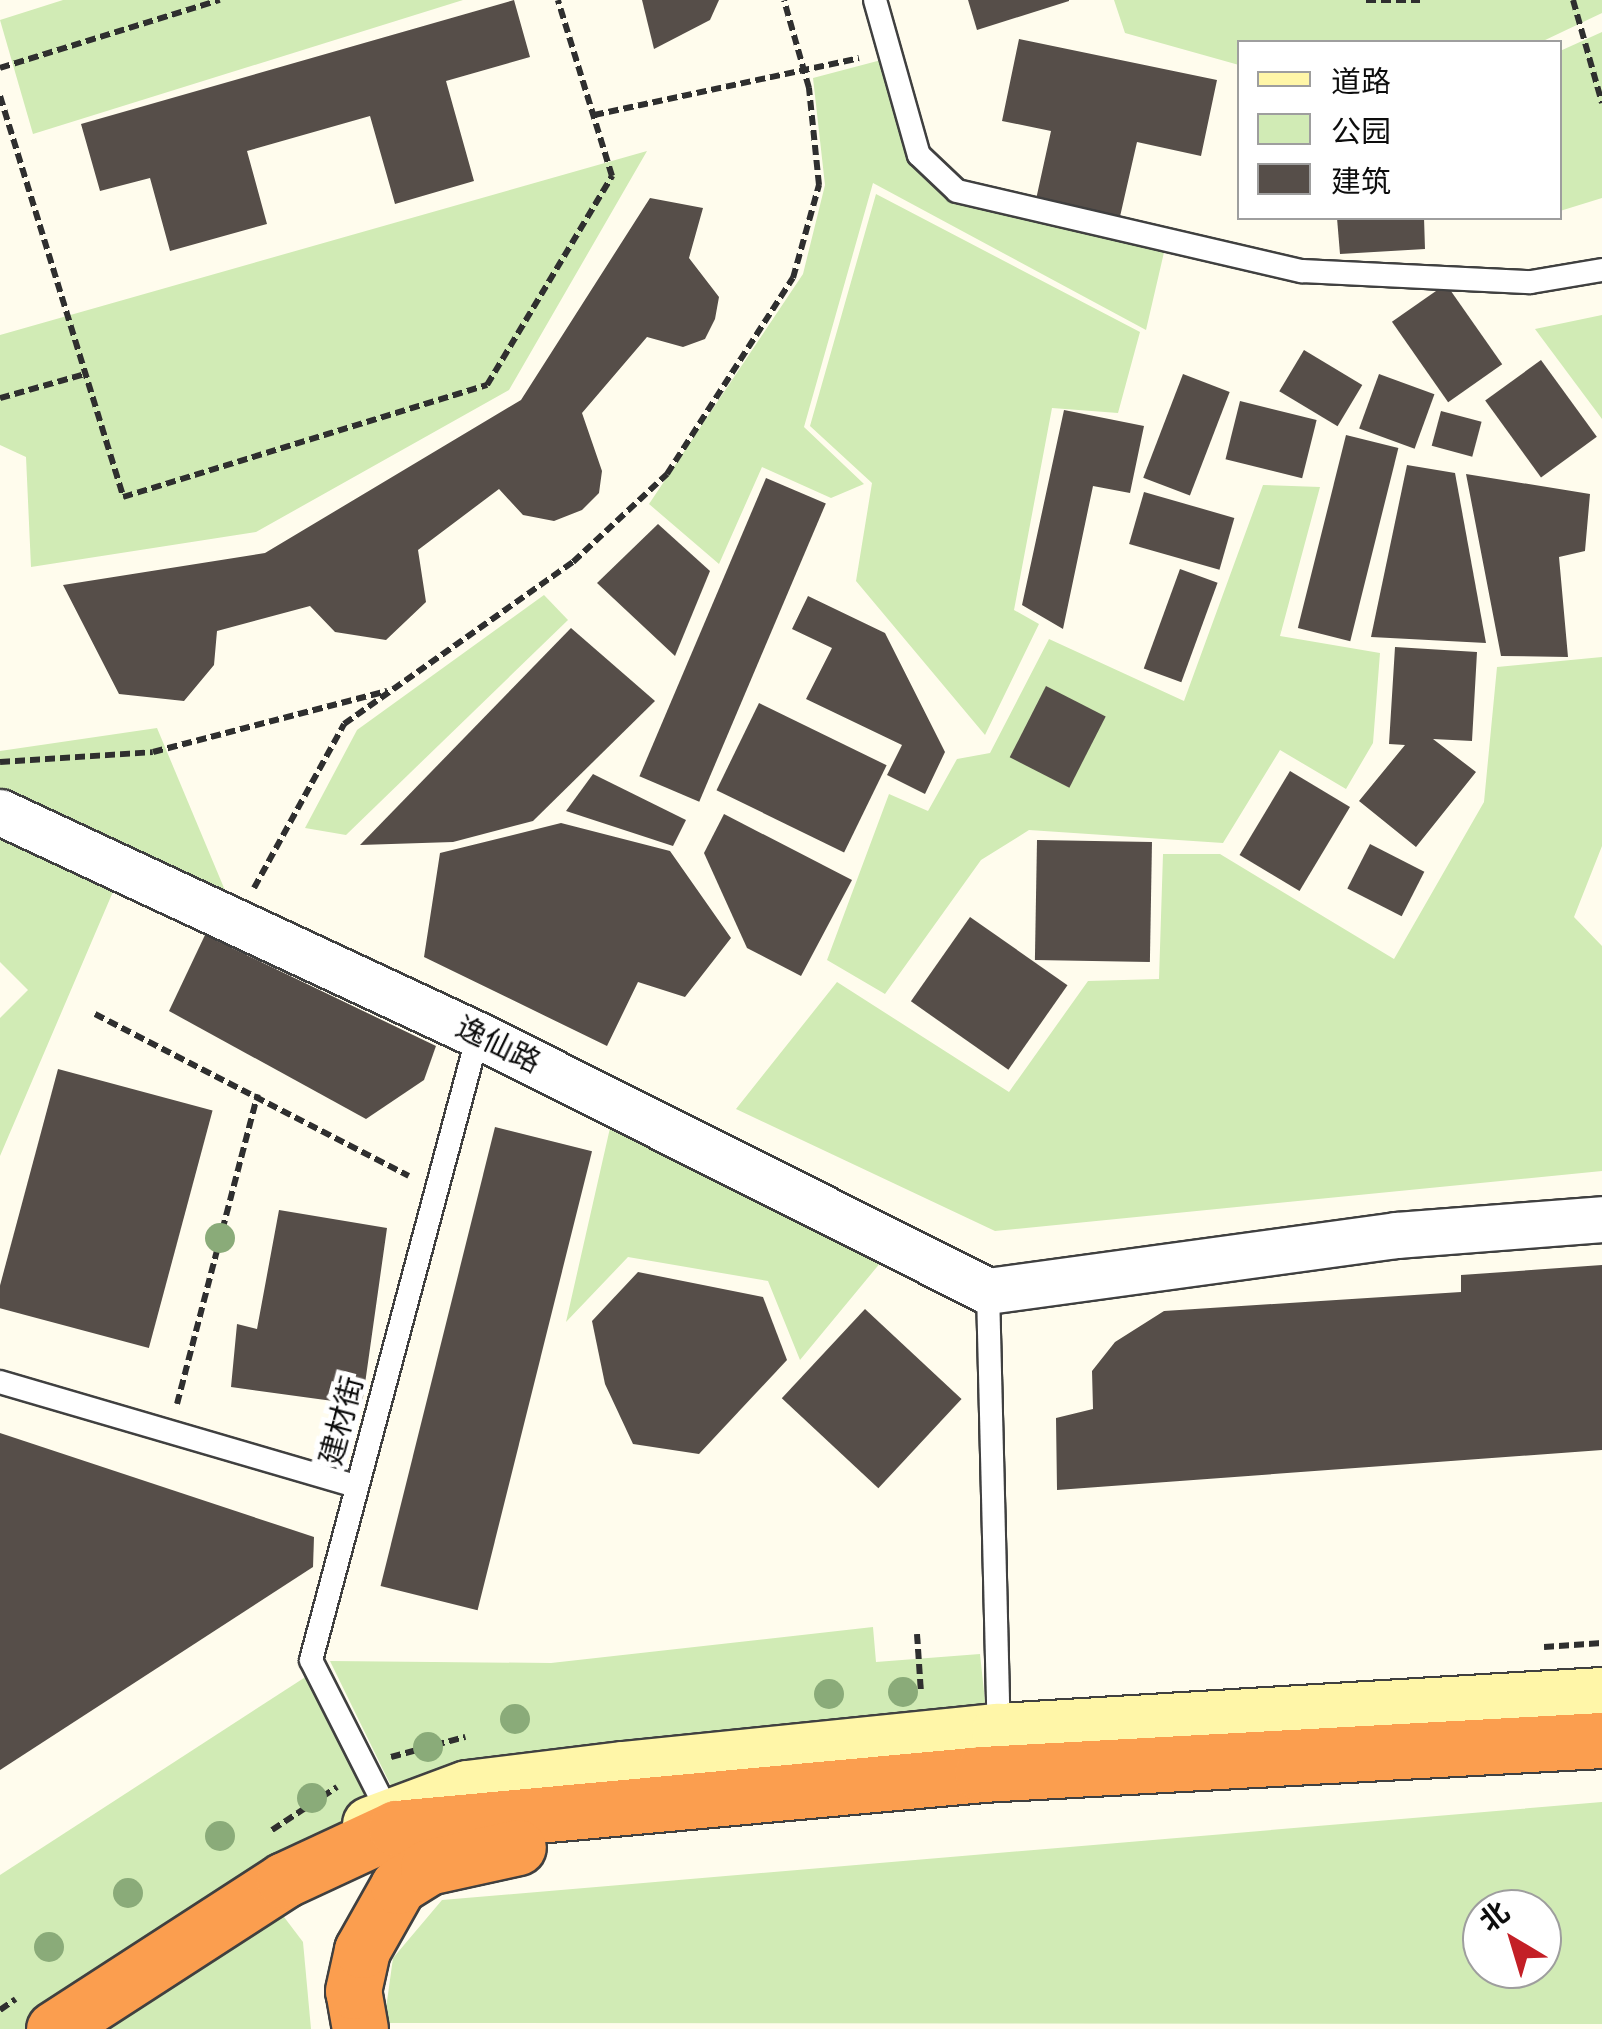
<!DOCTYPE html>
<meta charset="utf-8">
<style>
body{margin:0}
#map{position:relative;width:1602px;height:2029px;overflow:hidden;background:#fffced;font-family:Bitter,"Noto Sans SC",serif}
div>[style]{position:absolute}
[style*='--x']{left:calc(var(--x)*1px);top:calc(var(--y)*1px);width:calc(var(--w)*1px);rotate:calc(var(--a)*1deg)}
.green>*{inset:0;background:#d1ebb5}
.building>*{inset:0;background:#564e49;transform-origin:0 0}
.path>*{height:6px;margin-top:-3px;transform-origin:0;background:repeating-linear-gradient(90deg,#2f2f2f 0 10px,transparent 0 15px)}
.roads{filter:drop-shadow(2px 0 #404040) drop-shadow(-2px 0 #404040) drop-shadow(0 2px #404040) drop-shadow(0 -2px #404040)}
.lane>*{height:22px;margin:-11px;padding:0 11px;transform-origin:11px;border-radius:11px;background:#fff}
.street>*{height:45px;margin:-22.5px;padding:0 22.5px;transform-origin:22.5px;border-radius:22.5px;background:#fff}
.secondary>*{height:55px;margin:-27.5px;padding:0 27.5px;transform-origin:27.5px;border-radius:27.5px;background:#fff6a8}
.highway>*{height:55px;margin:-27.5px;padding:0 27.5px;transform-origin:27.5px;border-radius:27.5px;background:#fb9e4f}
.trees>*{width:30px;height:30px;margin:-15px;border-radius:50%;background:#8aab79}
span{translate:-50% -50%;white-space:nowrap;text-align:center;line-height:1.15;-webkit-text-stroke:10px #fff;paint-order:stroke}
.street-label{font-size:30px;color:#0d0d0d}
.legend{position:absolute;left:1237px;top:40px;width:325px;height:180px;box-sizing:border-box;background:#fff;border:2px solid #9e9e9e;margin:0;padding:12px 18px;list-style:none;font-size:30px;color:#0d0d0d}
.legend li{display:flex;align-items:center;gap:20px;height:50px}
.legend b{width:50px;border:2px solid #9e9e9e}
.north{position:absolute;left:1462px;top:1889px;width:100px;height:100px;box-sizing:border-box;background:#fff;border:2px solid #9e9e9e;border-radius:50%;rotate:322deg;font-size:28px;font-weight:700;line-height:40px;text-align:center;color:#0d0d0d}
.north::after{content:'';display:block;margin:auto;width:35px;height:45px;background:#c31f26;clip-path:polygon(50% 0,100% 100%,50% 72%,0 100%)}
</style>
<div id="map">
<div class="green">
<i style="clip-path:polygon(63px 0,463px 0,33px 134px,0 20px)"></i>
<i style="clip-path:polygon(1114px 0,1602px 0,1602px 13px,1541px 42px,1240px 42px,1239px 65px,1125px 33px)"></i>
<i style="clip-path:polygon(1602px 32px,1602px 198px,1560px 211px,1560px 51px)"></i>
<i style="clip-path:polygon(885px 59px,912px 157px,954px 198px,1165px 248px,1146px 330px,873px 183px,804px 427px,864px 484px,831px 498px,762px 467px,719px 564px,649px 504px,803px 274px,825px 185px,813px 78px)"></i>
<i style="clip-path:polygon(647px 151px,509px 390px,256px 532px,31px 567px,26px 457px,0 445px,0 335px)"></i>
<i style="clip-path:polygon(876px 194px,1140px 332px,1118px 413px,1052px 408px,1014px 610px,1039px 624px,985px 735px,856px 581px,872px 483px,810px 426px)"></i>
<i style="clip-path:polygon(1602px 315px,1602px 419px,1535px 329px)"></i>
<i style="clip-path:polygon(1263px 485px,1320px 487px,1280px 636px,1380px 653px,1373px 743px,1346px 789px,1280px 750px,1223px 843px,1029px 830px,981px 860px,885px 994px,827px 960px,889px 794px,928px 811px,957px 759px,990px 753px,1049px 639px,1184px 701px)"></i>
<i style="clip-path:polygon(544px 595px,568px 620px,346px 835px,305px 828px,357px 730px)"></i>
<i style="clip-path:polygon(1602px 657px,1602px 846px,1574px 917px,1602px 946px,1602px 1171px,995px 1231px,736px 1109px,837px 982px,1009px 1092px,1088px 981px,1159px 979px,1163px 854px,1220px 854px,1394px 959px,1484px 802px,1497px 667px)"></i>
<i style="clip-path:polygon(157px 728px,237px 919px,0 811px,0 751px)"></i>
<i style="clip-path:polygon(0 825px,118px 880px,0 1156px,0 1018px,28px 990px,0 962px)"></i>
<i style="clip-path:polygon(610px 1128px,881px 1262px,800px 1360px,768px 1281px,628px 1257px,566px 1322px)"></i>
<i style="clip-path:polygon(873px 1627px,876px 1662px,980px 1654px,987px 1720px,393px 1790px,330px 1661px,551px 1663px)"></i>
<i style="clip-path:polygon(307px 1676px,372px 1808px,26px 2029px,0 2029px,0 1875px)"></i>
<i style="clip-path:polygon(evenodd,1602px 1802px,1602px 2024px,384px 2023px,393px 1958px,442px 1900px,1602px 1802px,1482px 1909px,1542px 1909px,1542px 1969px,1482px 1969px,1482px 1909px)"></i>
<i style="clip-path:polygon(281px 1913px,303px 1942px,311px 2029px,86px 2029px)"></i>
</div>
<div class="building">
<i style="clip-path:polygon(514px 0,530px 57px,446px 81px,474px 181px,395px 204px,370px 116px,247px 151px,267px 224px,170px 251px,150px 178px,100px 191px,81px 124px)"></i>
<i style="clip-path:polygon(642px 0,719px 0,710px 20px,654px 49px)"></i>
<i style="clip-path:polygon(968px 0,1069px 0,1069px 1px,977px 30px)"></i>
<i style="clip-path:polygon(1019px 39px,1217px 80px,1201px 156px,1137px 142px,1119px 221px,1035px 204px,1051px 131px,1002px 121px)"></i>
<i style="clip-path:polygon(650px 198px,703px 208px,689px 258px,719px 297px,715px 319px,705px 339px,683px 347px,647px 337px,582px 413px,602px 471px,599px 493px,582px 510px,554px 521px,523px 515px,499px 489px,418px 550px,426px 602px,386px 640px,335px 632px,310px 606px,217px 631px,214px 665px,184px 701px,119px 694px,63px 585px,265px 553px,521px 400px)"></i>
<i style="clip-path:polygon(1337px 218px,1424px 218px,1425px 249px,1340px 254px)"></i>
<i style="left:1446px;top:284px;width:98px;height:66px;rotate:55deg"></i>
<i style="left:1304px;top:350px;width:68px;height:48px;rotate:31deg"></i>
<i style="left:1541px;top:360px;width:95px;height:69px;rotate:54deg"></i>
<i style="left:1183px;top:374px;width:50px;height:111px;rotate:21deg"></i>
<i style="left:1379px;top:374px;width:59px;height:58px;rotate:20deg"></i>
<i style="left:1240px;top:401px;width:79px;height:60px;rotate:14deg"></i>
<i style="clip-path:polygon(1064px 410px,1144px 426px,1130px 493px,1093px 486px,1063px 629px,1022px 605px)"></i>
<i style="left:1441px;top:411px;width:42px;height:36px;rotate:15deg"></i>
<i style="left:1346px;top:435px;width:54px;height:199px;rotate:14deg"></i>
<i style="clip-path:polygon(1407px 465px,1455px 473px,1486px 643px,1371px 637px)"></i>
<i style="clip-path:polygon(1466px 474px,1590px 494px,1585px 551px,1559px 557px,1568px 657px,1501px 656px)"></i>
<i style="left:766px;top:478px;width:65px;height:324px;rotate:23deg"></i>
<i style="left:1144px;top:492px;width:94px;height:54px;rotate:16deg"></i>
<i style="clip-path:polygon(658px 524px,710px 571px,675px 656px,597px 583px)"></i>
<i style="left:1180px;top:569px;width:40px;height:106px;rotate:20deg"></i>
<i style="clip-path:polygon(808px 596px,885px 633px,945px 752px,925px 794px,887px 775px,902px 745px,806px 699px,832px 648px,792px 629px)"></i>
<i style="clip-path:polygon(571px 628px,655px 701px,533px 821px,453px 842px,360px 845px)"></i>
<i style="clip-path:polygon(1395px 647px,1477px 652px,1472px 741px,1433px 739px,1476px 772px,1416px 847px,1359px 801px,1405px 745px,1389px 744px)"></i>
<i style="left:1046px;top:686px;width:67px;height:80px;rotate:27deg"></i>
<i style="left:759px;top:703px;width:142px;height:97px;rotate:26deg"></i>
<i style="left:1290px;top:771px;width:70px;height:98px;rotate:31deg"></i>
<i style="clip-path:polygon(593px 774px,686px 820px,673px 846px,566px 811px)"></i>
<i style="clip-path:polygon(724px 814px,852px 880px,801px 976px,747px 948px,704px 853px)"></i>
<i style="clip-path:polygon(561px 823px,670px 851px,731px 938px,685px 997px,638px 982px,607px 1046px,424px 957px,440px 853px)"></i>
<i style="left:1037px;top:840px;width:115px;height:120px;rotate:1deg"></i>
<i style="left:1370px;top:844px;width:61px;height:50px;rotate:27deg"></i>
<i style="left:970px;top:917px;width:119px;height:103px;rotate:35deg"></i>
<i style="clip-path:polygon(205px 935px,436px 1046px,424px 1080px,366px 1119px,169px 1011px)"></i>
<i style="left:58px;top:1069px;width:160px;height:246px;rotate:15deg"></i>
<i style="left:495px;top:1127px;width:100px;height:473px;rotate:14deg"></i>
<i style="clip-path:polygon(279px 1210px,387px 1228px,362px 1405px,231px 1387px,237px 1324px,257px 1329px)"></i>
<i style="clip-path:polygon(1602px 1265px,1602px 1450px,1057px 1490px,1056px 1418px,1093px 1409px,1092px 1371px,1115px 1342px,1164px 1311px,1461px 1292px,1461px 1275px)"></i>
<i style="clip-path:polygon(638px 1272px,763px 1297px,787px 1360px,699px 1454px,633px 1444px,605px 1384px,592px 1321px)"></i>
<i style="left:865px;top:1309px;width:132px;height:122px;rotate:43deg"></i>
<i style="clip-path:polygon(0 1433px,314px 1537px,313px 1567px,0 1770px)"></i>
</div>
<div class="path">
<i style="--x:1366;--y:0;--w:54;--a:0"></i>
<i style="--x:1573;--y:0;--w:107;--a:74.3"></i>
<i style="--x:0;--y:68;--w:230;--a:-17.2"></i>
<i style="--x:0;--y:96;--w:419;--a:72.9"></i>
<i style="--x:123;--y:497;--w:381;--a:-17.1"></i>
<i style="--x:487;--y:385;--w:244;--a:-59.1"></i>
<i style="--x:612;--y:176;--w:184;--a:-107.1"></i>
<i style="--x:594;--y:115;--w:271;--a:-12.1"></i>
<i style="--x:0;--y:398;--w:88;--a:-15.8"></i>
<i style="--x:0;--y:762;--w:153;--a:-3.7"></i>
<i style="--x:153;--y:752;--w:242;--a:-14.6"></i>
<i style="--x:254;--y:888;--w:187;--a:-61.2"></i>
<i style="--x:344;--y:724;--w:281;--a:-35.3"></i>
<i style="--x:573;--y:562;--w:129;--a:-43.1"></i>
<i style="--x:667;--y:474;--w:233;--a:-57.3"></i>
<i style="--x:793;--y:278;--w:97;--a:-74.4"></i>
<i style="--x:819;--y:185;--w:98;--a:-95.9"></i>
<i style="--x:809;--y:88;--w:91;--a:-105.9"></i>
<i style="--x:95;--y:1014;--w:353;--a:27.3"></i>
<i style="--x:177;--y:1404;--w:320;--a:-75.4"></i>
<i style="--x:917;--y:1634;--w:58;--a:86.1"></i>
<i style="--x:1544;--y:1647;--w:58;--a:-3.9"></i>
<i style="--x:391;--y:1757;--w:77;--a:-15.1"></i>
<i style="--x:272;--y:1830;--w:78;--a:-33.5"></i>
<i style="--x:0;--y:2010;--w:19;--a:-35"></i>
</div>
<div class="roads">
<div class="lane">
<i style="--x:875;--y:0;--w:161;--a:74.2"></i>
<i style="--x:919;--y:155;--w:52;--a:43.5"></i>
<i style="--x:957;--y:191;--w:354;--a:13.1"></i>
<i style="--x:1302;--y:271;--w:229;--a:2.8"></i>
<i style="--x:1531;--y:282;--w:72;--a:-9.6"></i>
<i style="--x:988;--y:1291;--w:440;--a:88.6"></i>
<i style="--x:0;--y:1382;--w:370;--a:16.3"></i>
<i style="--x:388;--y:1812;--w:170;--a:-116.9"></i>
<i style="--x:311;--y:1660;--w:647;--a:-75.04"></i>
</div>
<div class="street">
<i style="--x:0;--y:812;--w:527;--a:25.01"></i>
<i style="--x:478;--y:1035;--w:571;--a:26.65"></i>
<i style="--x:988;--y:1291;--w:412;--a:-7.8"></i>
<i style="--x:1396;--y:1235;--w:207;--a:-4.4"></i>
</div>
<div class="secondary">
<i style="--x:370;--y:1824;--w:103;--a:-20.4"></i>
<i style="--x:467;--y:1788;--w:156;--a:-7"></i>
<i style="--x:622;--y:1769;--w:379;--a:-5.8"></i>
<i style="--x:999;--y:1731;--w:604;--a:-3.42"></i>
</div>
<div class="highway">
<i style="--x:54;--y:2029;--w:274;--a:-32.9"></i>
<i style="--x:284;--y:1880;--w:123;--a:-24.9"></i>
<i style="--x:396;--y:1828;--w:588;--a:-5.26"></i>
<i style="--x:982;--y:1774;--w:621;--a:-3.14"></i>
<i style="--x:360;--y:2029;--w:39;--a:-100"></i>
<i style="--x:353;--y:1991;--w:42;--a:-77.6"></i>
<i style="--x:362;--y:1950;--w:73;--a:-60.6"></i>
<i style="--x:398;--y:1886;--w:36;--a:-32"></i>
<i style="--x:428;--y:1867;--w:92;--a:-12.5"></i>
</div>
</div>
<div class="trees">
<i style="left:220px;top:1238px"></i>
<i style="left:903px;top:1692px"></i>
<i style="left:829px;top:1694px"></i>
<i style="left:515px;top:1719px"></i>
<i style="left:428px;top:1747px"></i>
<i style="left:312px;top:1798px"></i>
<i style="left:220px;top:1836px"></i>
<i style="left:128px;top:1893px"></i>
<i style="left:49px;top:1947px"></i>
</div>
<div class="street-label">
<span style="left:498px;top:1045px;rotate:26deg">逸仙路</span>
<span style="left:342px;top:1421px;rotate:-75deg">建材街</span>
</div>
<ul class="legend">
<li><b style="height:12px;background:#fff6a8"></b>道路</li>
<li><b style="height:28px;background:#d1ebb5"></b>公园</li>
<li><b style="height:28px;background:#564e49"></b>建筑</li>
</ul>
<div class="north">北</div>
</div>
